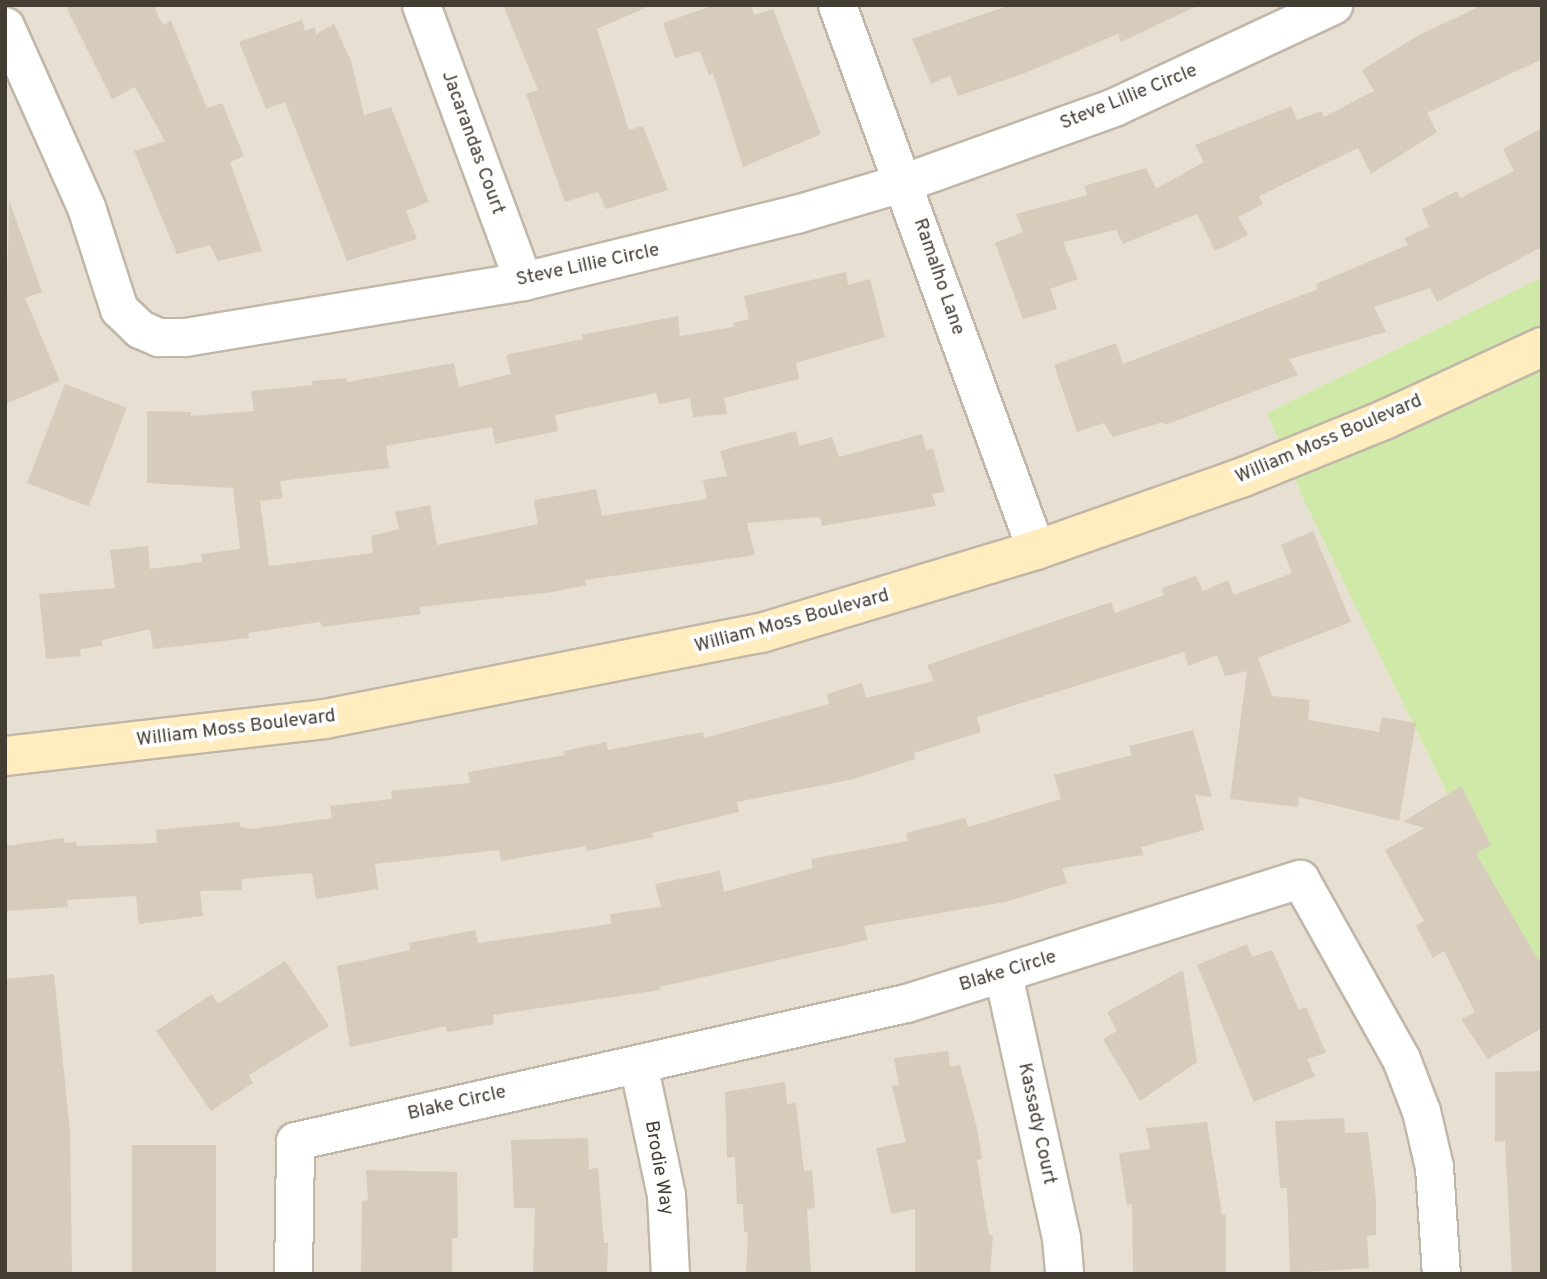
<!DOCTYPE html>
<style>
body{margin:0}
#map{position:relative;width:1547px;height:1279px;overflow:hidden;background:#f2ede3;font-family:Overpass,sans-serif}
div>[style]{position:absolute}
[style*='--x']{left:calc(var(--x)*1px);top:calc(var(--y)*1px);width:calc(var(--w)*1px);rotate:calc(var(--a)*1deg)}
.residential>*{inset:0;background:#e7dfd1}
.green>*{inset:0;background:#cfe9a9}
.building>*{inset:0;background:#d7cbbb;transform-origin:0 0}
.roads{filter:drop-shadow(2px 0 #c1b7a8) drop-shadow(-2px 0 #c1b7a8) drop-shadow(0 2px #c1b7a8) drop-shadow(0 -2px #c1b7a8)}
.street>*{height:37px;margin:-18.5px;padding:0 18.5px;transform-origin:18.5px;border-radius:18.5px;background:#fff}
.secondary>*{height:38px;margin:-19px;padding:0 19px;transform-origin:19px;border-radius:19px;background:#ffedc0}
span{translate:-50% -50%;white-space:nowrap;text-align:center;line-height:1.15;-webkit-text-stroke:7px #fff;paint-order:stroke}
.street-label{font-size:19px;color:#443d33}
.frame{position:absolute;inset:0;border:7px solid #443d33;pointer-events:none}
</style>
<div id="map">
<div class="residential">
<i style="clip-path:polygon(5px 5px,1542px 5px,1542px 277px,1267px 413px,1305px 503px,1542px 987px,1542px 1274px,5px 1274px)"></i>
</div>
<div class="green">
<i style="clip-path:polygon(1542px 277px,1542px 987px,1305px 503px,1267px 413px)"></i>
</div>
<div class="building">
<i style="clip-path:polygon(65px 5px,153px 5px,163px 25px,171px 21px,207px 108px,222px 103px,244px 156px,230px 162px,262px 251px,218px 261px,210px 245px,177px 254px,134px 151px,165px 141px,135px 87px,112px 99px)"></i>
<i style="clip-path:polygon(503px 5px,652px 5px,597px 29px,629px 130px,643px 126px,668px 190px,606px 209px,598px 192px,565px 202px,526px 94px,538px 90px)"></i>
<i style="clip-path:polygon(714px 5px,751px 5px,754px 15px,773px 9px,821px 134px,743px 167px,713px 73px,709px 75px,700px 51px,675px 58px,663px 23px)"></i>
<i style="clip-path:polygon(1010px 5px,1199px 5px,1121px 42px,1118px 34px,1025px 73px,958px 96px,950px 76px,931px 84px,912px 39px)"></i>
<i style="clip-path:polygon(1483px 5px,1542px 5px,1542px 59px,1427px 113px,1437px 132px,1371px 174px,1358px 148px,1259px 196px,1263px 204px,1238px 217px,1248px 235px,1215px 251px,1197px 214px,1123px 244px,1116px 230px,1063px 242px,1078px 279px,1050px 289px,1057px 309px,1023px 319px,995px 243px,1023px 232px,1016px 214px,1087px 195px,1084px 186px,1146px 168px,1156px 189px,1204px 162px,1195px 145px,1291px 106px,1297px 120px,1321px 111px,1324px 117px,1374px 91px,1362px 70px,1419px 35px)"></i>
<i style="clip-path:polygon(302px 20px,305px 31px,315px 27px,316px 34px,334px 24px,351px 61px,364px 115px,391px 107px,429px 202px,406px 211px,417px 239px,347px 261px,285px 102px,266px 109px,239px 42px)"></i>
<i style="clip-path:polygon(1542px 128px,1542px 247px,1437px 302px,1430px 288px,1374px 307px,1386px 332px,1289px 359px,1298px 375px,1165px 425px,1163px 422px,1113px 437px,1104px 423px,1077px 432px,1054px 365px,1116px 343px,1123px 364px,1318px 289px,1316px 284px,1408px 245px,1404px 238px,1429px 227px,1422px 209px,1457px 191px,1460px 198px,1514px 171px,1503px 149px)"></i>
<i style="clip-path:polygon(9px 200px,42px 292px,25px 298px,60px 381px,5px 404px)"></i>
<i style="clip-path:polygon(846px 272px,848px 285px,870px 279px,885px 337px,796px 363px,799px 379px,724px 398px,727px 414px,693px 417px,690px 398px,659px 404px,656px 393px,555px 415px,558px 431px,495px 444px,492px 427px,386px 446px,389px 468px,280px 481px,283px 498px,260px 501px,269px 566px,373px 553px,371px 536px,399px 529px,395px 512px,430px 505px,437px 545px,538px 524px,534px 500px,596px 489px,602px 516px,707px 499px,703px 480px,727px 476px,720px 451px,796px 431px,799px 446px,832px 437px,839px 457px,922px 434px,926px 450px,933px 449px,945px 492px,932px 494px,936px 506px,822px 526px,820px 517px,747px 523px,755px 555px,585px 580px,586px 585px,552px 592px,419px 607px,421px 614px,322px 627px,320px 622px,248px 633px,249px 638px,153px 649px,150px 629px,102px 640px,102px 646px,80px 649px,81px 656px,46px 659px,39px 594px,115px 588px,110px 550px,148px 546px,150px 569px,202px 562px,201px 554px,240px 549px,233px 488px,147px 483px,147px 411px,191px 412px,191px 416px,254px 411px,251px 391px,313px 385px,312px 381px,347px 378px,347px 382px,454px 363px,459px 387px,511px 374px,506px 355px,583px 339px,582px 335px,678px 316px,680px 336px,734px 327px,733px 323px,749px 319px,744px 296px)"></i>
<i style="left:65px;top:384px;width:66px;height:106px;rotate:21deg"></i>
<i style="clip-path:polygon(1313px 531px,1351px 622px,1258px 658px,1272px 696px,1310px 700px,1308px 720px,1379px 732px,1382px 717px,1416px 723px,1399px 821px,1299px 797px,1298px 807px,1230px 799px,1247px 671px,1225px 676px,1217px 655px,1188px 666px,1184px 652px,977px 717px,981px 732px,914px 753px,915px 759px,854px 779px,737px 802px,739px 812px,652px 833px,654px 837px,587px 851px,586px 846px,501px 861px,499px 850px,375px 864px,378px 889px,316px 899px,312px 873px,242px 879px,242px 890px,200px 891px,203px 916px,139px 924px,136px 896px,67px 900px,68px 907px,5px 911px,5px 846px,64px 838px,64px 843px,76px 842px,77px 846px,157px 843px,156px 830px,240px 822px,240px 827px,252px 829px,332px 818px,330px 806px,392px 799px,391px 791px,470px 783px,468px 772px,565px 755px,564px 751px,606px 742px,608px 750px,703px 732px,704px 738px,829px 704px,827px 694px,862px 683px,866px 698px,934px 681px,927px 665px,1111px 602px,1115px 613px,1164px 595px,1162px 588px,1196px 576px,1203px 591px,1228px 580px,1234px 595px,1292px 573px,1281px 545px)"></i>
<i style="clip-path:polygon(1193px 730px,1212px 797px,1195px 795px,1204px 830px,1141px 847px,1143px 855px,1062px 868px,1067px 883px,1005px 902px,864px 926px,868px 940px,659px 987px,660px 990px,493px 1015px,494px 1024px,447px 1032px,446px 1026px,350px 1047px,337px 966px,410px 950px,409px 943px,475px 930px,478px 943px,611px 924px,610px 914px,661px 907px,655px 884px,720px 871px,724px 892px,813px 868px,811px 859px,908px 841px,906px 833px,965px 818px,968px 827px,1061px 799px,1054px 775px,1132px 755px,1129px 746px)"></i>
<i style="clip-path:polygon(1461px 786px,1491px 845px,1476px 854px,1542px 966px,1542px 1028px,1488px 1059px,1461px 1019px,1475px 1012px,1444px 951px,1433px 958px,1416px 926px,1424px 921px,1385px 850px,1425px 828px,1403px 822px)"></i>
<i style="clip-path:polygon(1247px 944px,1252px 957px,1272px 950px,1299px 1010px,1306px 1007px,1326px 1053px,1307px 1059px,1315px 1076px,1254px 1102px,1197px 965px)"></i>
<i style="clip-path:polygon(285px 961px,329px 1026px,249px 1075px,253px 1083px,211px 1111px,156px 1031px,212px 994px,218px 1004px)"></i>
<i style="clip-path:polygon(1183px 970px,1197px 1062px,1140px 1101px,1103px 1039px,1117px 1031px,1107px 1012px)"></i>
<i style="clip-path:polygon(54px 974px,70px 1132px,72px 1274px,5px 1274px,5px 979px)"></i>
<i style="clip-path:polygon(948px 1051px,950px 1067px,960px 1065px,977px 1128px,982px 1159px,977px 1160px,989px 1235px,993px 1235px,990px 1274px,915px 1274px,915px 1209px,891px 1214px,876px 1148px,906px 1142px,892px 1086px,899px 1085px,894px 1058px)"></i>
<i style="clip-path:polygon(1542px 1071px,1542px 1274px,1512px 1274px,1505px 1141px,1495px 1142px,1495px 1072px)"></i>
<i style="clip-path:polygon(785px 1082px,787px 1104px,796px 1103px,804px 1171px,812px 1170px,815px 1208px,807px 1209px,811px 1274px,746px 1274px,748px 1232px,744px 1232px,743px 1204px,737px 1204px,735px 1157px,727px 1158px,725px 1092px)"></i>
<i style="clip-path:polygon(1344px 1118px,1345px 1133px,1368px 1132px,1376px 1199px,1376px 1235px,1367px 1236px,1369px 1268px,1290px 1273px,1287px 1188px,1280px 1188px,1275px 1121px)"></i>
<i style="clip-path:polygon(1207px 1122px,1222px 1215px,1226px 1215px,1226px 1274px,1133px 1274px,1132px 1204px,1127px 1205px,1119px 1153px,1150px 1149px,1146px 1128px)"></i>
<i style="clip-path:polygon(588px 1138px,589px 1169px,598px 1168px,604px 1243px,608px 1243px,607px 1274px,533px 1274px,535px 1208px,514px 1208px,511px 1140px)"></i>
<i style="left:132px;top:1145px;width:84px;height:129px"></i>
<i style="clip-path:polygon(366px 1170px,457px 1172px,458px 1238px,452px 1238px,452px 1274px,361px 1274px,362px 1201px,368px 1200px)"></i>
</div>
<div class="roads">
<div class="street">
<i style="--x:421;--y:5;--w:294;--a:69.7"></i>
<i style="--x:837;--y:5;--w:580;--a:69.94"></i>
<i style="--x:5;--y:26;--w:198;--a:65.9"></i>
<i style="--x:86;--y:207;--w:107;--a:72.1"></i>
<i style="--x:119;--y:309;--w:29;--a:44"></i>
<i style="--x:140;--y:329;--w:20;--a:24"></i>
<i style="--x:158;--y:337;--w:27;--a:0"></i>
<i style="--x:185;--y:337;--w:343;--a:-9.4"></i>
<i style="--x:523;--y:281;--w:281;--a:-13.8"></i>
<i style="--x:796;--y:214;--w:114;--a:-16.4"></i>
<i style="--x:905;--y:182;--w:222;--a:-19.7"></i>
<i style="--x:1114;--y:107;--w:242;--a:-25"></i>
<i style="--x:1003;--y:974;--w:269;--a:77.6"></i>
<i style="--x:1061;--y:1237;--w:37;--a:85"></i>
<i style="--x:638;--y:1064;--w:134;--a:77.9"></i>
<i style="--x:666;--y:1195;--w:79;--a:87.1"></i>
<i style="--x:293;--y:1274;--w:133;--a:-89.1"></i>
<i style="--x:295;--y:1141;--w:626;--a:-12.73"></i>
<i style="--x:906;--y:1003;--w:413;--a:-17.5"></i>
<i style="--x:1300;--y:879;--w:206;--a:60.7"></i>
<i style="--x:1401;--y:1059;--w:56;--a:69"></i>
<i style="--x:1421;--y:1111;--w:57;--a:76.9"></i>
<i style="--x:1434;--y:1167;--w:107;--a:86.3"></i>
</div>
<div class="secondary">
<i style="--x:5;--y:756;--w:322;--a:-6.6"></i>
<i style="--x:325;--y:719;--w:444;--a:-11.2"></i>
<i style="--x:761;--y:633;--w:287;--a:-16.8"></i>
<i style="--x:1036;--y:550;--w:217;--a:-19.4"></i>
<i style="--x:1241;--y:478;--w:157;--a:-22.1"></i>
<i style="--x:1386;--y:419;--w:172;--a:-24.8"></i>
</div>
</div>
<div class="street-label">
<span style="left:1129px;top:98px;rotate:-22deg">Steve Lillie Circle</span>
<span style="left:472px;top:143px;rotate:70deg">Jacarandas Court</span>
<span style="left:588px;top:266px;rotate:-12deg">Steve Lillie Circle</span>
<span style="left:938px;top:277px;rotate:71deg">Ramalho Lane</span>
<span style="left:1329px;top:440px;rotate:-23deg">William Moss Boulevard</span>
<span style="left:792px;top:622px;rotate:-15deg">William Moss Boulevard</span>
<span style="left:236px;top:729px;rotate:-7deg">William Moss Boulevard</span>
<span style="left:1008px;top:972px;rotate:-17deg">Blake Circle</span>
<span style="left:457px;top:1104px;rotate:-13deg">Blake Circle</span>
<span style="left:1036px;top:1124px;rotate:78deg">Kassady Court</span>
<span style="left:658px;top:1168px;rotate:80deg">Brodie Way</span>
</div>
<div class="frame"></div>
</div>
